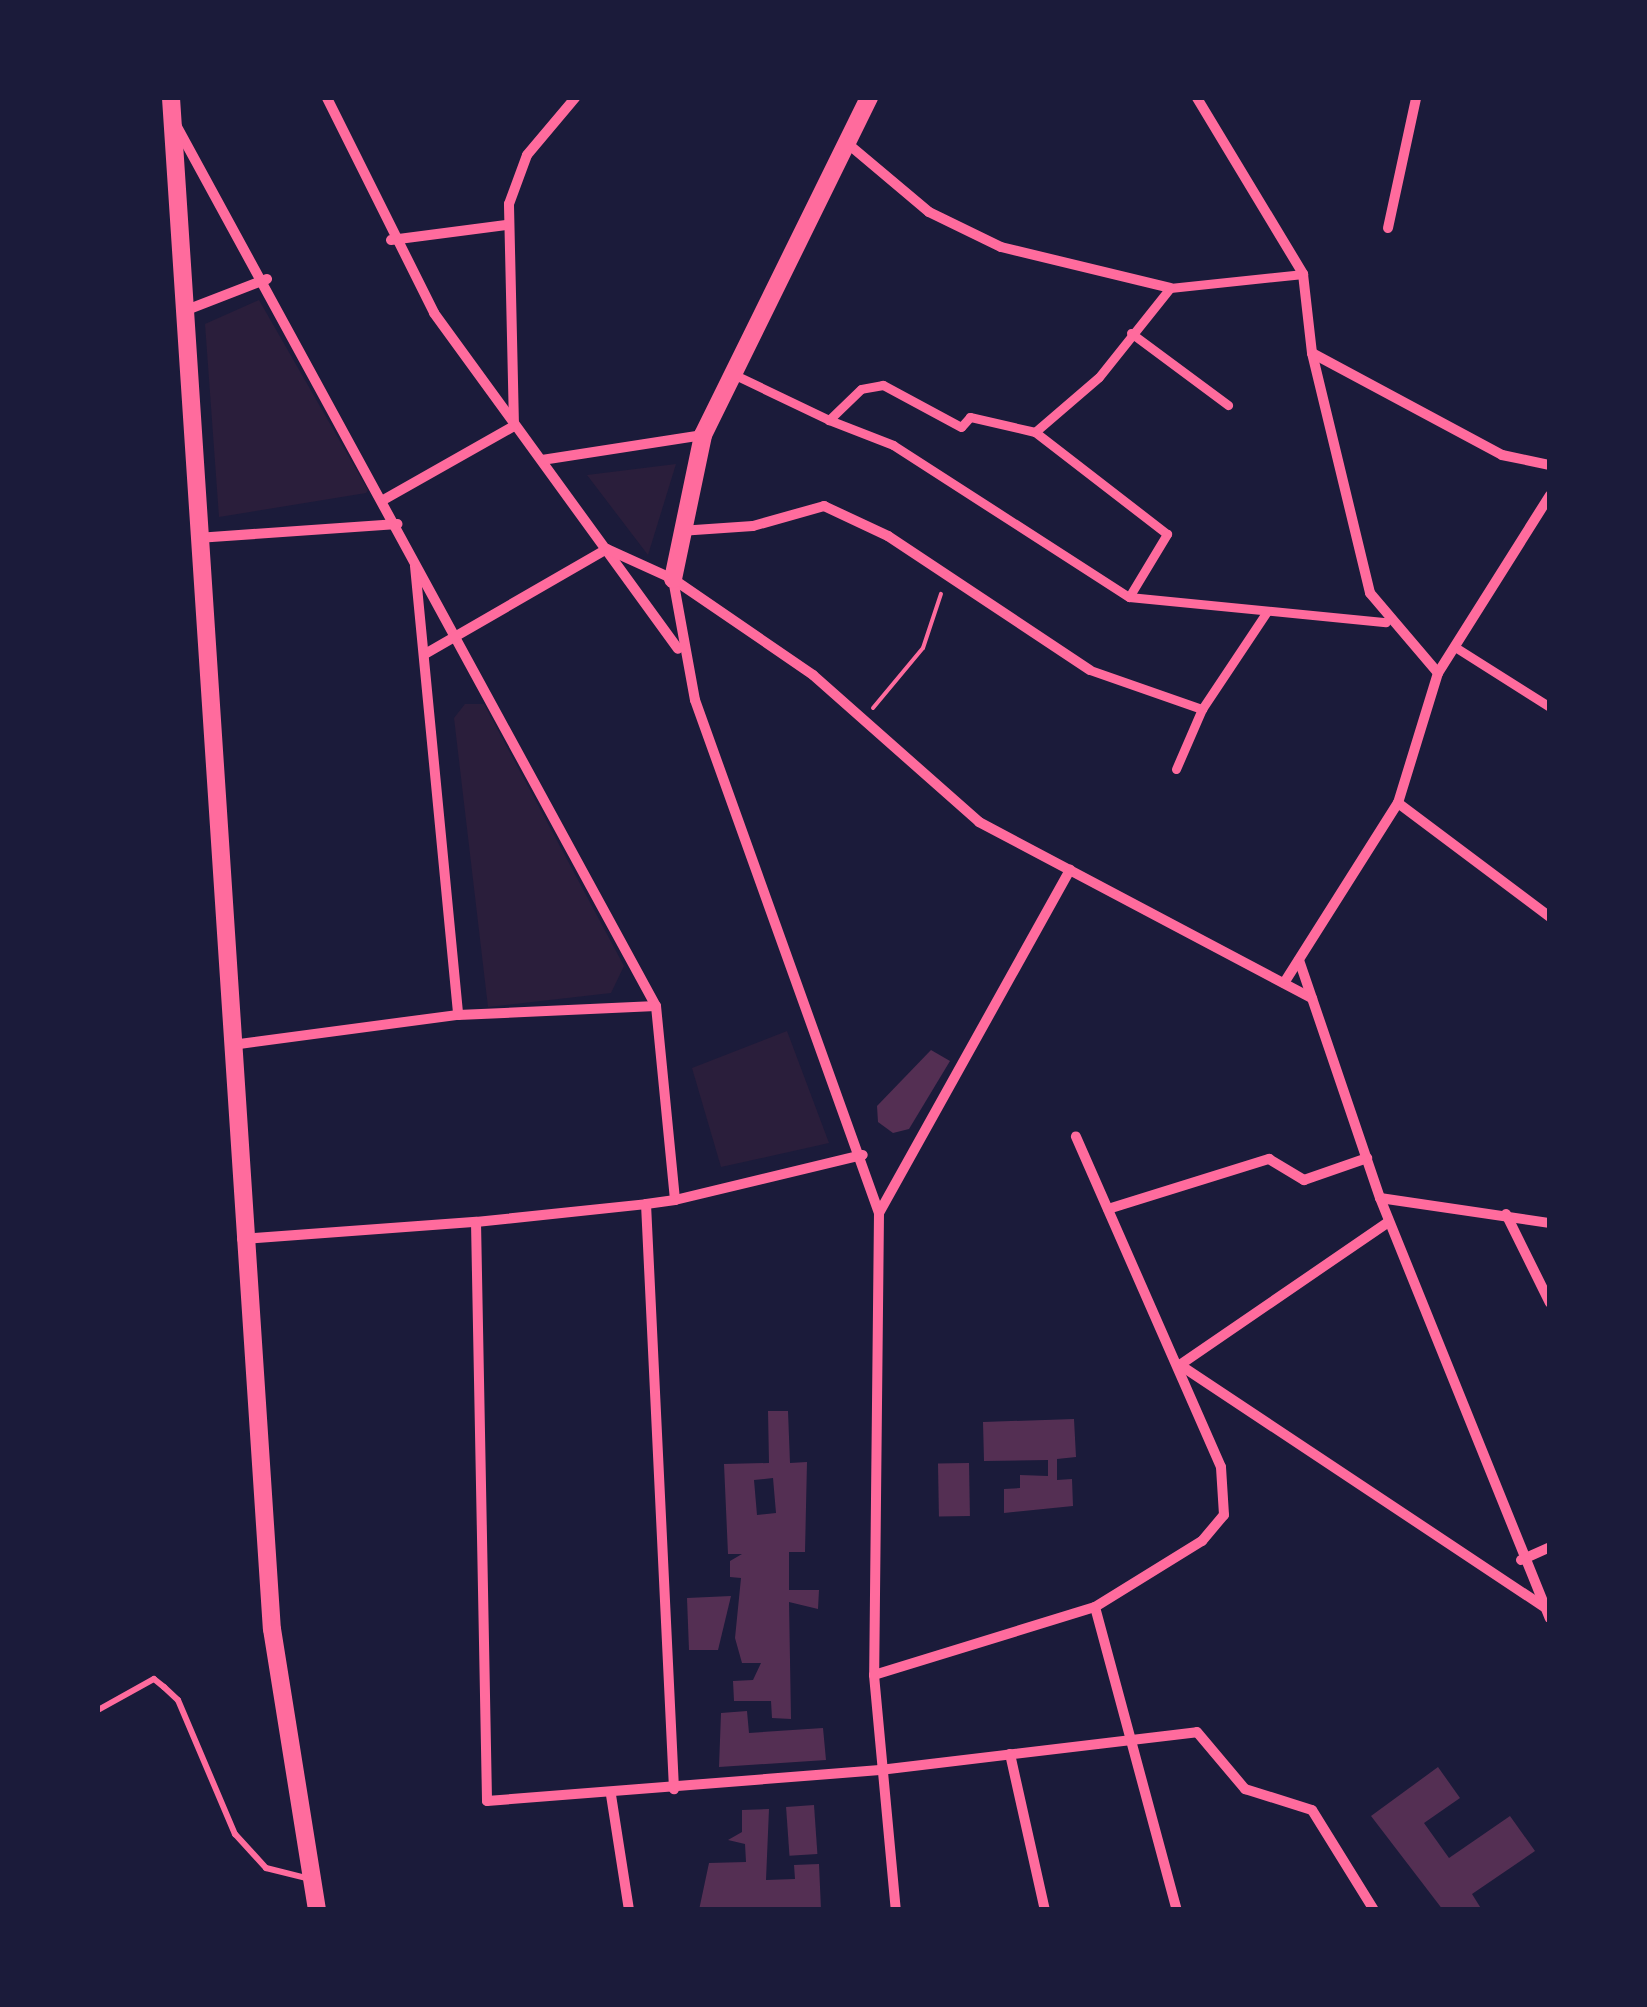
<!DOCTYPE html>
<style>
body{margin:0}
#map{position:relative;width:1647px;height:2007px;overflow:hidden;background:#1b1b3a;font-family:Montserrat,sans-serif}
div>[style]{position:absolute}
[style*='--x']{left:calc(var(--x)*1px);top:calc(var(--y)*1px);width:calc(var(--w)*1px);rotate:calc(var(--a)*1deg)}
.green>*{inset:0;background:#2a1e3b}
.building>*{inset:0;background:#542f53;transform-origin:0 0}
.path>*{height:4px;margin:-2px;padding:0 2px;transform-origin:2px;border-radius:2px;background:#ff6b9d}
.service>*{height:6px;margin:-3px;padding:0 3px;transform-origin:3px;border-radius:3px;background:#ff6b9d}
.pedestrian>*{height:9px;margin:-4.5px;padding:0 4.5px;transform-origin:4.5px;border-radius:4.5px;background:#ff6b9d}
.minor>*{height:10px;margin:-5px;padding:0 5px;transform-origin:5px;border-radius:5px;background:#ff6b9d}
.tertiary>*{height:18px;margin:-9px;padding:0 9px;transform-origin:9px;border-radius:9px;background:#ff6b9d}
span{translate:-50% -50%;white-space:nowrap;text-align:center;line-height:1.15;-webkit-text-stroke:8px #1b1b3a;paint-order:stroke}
.frame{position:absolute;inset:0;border:100px solid #1b1b3a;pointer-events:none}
</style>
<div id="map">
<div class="green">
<i style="clip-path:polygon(259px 300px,368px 490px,366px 493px,219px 517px,205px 324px)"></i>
<i style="clip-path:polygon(676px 464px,648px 555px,587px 475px)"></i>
<i style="clip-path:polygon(465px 704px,484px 704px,624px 966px,611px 993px,488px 1007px,454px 718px)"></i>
<i style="clip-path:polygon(787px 1031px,829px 1143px,721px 1167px,692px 1068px)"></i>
</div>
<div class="building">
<i style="clip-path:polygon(931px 1050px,950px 1061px,909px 1129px,893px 1133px,878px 1122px,877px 1106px)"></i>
<i style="clip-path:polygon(evenodd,768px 1411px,788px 1411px,790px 1463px,807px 1462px,805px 1552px,789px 1552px,789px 1590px,819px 1590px,818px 1609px,789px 1602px,791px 1719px,772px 1718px,771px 1701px,734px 1701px,733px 1681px,753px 1680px,761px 1663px,742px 1663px,735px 1638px,741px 1578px,730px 1577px,730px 1561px,742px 1554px,728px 1554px,724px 1464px,769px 1463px,768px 1411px,773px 1478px,776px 1513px,757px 1515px,754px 1480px,773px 1478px)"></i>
<i style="clip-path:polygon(1074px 1419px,1076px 1457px,1057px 1459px,1057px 1480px,1072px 1479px,1073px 1506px,1004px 1513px,1004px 1489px,1020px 1488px,1020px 1475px,1048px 1476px,1048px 1460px,984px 1461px,983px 1422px)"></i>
<i style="left:969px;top:1463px;width:53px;height:31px;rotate:89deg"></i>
<i style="clip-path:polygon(731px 1596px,718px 1650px,689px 1650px,687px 1598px)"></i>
<i style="clip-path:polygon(747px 1711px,749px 1733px,823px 1728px,826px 1760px,719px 1767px,721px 1713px)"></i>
<i style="clip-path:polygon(1438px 1767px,1460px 1798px,1424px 1823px,1449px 1858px,1510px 1816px,1535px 1851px,1472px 1894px,1482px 1910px,1443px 1910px,1371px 1816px)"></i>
<i style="left:814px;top:1805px;width:49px;height:28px;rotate:86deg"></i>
<i style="clip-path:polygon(769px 1809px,766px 1880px,795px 1879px,794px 1865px,819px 1864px,821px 1910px,699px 1910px,709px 1863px,746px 1862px,745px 1844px,728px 1840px,742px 1832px,742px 1810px)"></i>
</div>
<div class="path">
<i style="--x:873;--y:708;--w:78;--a:-50.2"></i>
<i style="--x:923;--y:648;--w:57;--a:-71.6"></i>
</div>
<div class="service">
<i style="--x:98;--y:1710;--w:64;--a:-29"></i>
<i style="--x:154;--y:1679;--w:13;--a:39"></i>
<i style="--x:164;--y:1687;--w:19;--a:43"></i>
<i style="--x:178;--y:1700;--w:146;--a:67"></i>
<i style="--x:235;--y:1834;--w:46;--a:47.6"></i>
<i style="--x:266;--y:1868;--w:45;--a:14"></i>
</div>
<div class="pedestrian">
<i style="--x:1131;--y:333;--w:121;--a:36.6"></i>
<i style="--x:733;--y:374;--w:106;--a:25.6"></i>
<i style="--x:829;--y:420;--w:69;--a:21.3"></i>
<i style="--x:893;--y:445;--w:281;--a:32.8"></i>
<i style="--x:1129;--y:597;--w:74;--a:-58.9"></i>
<i style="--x:1167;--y:534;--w:167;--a:-142.3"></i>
<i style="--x:1035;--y:432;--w:67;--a:-167"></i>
<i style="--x:970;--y:417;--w:13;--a:132"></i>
<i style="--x:961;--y:427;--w:89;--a:-151.7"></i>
<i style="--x:883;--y:385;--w:22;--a:170"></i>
<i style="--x:861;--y:389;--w:45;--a:135.9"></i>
<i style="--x:1035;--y:432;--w:84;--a:-40.7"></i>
<i style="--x:1099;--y:377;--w:114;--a:-51.4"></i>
<i style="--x:1170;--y:288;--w:134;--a:-6"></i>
<i style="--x:1129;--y:597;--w:258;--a:5.6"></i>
<i style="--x:1455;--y:647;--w:112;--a:32.3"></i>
<i style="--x:1090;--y:670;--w:119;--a:19.2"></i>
<i style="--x:1202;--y:709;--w:115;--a:-56.3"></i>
<i style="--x:1176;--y:769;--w:65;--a:-66.6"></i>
</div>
<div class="minor">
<i style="--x:327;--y:98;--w:240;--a:63.5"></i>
<i style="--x:434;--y:313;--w:415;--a:54"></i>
<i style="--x:1197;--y:98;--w:205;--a:58.9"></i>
<i style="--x:1303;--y:274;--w:80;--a:83.5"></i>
<i style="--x:1312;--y:353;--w:216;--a:28.2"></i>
<i style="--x:1502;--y:455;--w:49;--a:11.8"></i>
<i style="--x:176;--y:125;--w:1003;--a:61.42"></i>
<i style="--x:656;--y:1006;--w:195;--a:84.4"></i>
<i style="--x:675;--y:1200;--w:29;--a:172"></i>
<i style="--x:646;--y:1204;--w:586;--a:87.26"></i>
<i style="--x:847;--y:143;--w:107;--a:40.1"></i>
<i style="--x:929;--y:212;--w:80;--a:25.9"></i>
<i style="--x:1001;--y:247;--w:174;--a:13.6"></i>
<i style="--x:1388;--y:228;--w:133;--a:-77.8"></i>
<i style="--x:391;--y:240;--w:116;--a:-7.4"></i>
<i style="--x:184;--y:311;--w:89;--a:-21.1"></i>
<i style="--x:1312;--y:353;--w:247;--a:76.4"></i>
<i style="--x:1370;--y:593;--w:105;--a:49.6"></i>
<i style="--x:542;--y:460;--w:163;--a:-8.8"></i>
<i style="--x:385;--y:499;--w:148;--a:-29.5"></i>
<i style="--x:514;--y:426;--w:222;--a:-91.3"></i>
<i style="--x:509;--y:204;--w:52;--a:-69.8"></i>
<i style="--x:527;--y:155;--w:75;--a:-49.9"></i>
<i style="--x:680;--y:531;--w:73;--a:-3.9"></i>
<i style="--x:753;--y:526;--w:74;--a:-15.7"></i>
<i style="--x:824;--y:506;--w:71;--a:25.1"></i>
<i style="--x:888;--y:536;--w:242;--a:33.6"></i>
<i style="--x:197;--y:538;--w:201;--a:-4"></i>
<i style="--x:415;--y:566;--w:451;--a:84.5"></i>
<i style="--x:673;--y:579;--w:170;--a:34.4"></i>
<i style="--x:813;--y:675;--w:222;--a:41.5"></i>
<i style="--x:979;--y:822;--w:377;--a:27.9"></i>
<i style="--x:425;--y:654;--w:210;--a:-30"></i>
<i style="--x:607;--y:549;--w:72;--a:24.4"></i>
<i style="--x:673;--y:579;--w:123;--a:79.7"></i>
<i style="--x:695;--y:700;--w:545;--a:70.27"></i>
<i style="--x:879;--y:1213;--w:462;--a:90.6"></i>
<i style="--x:874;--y:1675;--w:236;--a:84.7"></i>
<i style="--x:1398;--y:803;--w:190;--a:36.9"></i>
<i style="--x:1299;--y:960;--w:251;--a:71.2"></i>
<i style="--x:1380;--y:1198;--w:172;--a:8.4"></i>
<i style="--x:1284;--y:983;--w:213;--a:-57.7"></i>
<i style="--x:1398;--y:803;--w:136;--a:-72.9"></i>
<i style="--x:1438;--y:673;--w:210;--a:-57.8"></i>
<i style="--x:232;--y:1045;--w:228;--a:-7.6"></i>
<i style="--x:458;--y:1015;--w:198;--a:-2.6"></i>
<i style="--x:1380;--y:1198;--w:453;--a:68"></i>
<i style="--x:675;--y:1200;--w:193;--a:-13.5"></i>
<i style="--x:1108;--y:1209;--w:169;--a:-17.3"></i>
<i style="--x:1269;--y:1159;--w:41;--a:31"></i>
<i style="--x:1304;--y:1180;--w:67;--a:-19.2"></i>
<i style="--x:879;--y:1213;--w:393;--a:-60.9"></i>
<i style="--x:1506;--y:1214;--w:99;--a:63.7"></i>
<i style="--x:476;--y:1222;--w:171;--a:-6"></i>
<i style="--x:1387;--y:1223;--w:251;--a:145.6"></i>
<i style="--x:1180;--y:1365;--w:436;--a:33.6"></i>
<i style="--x:242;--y:1239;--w:235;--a:-4.2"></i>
<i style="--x:476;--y:1222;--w:579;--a:88.91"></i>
<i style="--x:487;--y:1801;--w:394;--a:-4.5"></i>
<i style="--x:880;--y:1770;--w:319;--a:-6.8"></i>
<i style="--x:1197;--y:1732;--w:75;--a:49.9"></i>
<i style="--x:1245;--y:1789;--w:70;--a:17.4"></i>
<i style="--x:1312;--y:1810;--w:118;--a:58.2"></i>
<i style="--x:1521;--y:1560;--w:32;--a:-24"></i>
<i style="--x:1095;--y:1607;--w:314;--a:74.9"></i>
<i style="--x:874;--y:1675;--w:231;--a:-17.1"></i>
<i style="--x:1095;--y:1607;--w:126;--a:-31.7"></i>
<i style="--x:1202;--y:1541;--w:34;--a:-50"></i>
<i style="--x:1224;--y:1515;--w:48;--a:-93.6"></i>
<i style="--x:1221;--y:1467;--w:361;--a:-113.7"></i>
<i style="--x:1010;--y:1754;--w:160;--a:77.4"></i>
<i style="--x:611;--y:1795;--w:116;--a:81.1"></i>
</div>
<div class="tertiary">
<i style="--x:171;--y:98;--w:1534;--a:86.23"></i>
<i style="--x:272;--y:1629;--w:285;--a:80.9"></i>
<i style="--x:673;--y:579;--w:147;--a:-78.2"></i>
<i style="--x:703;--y:435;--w:376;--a:-63.8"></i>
</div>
<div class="frame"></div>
</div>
